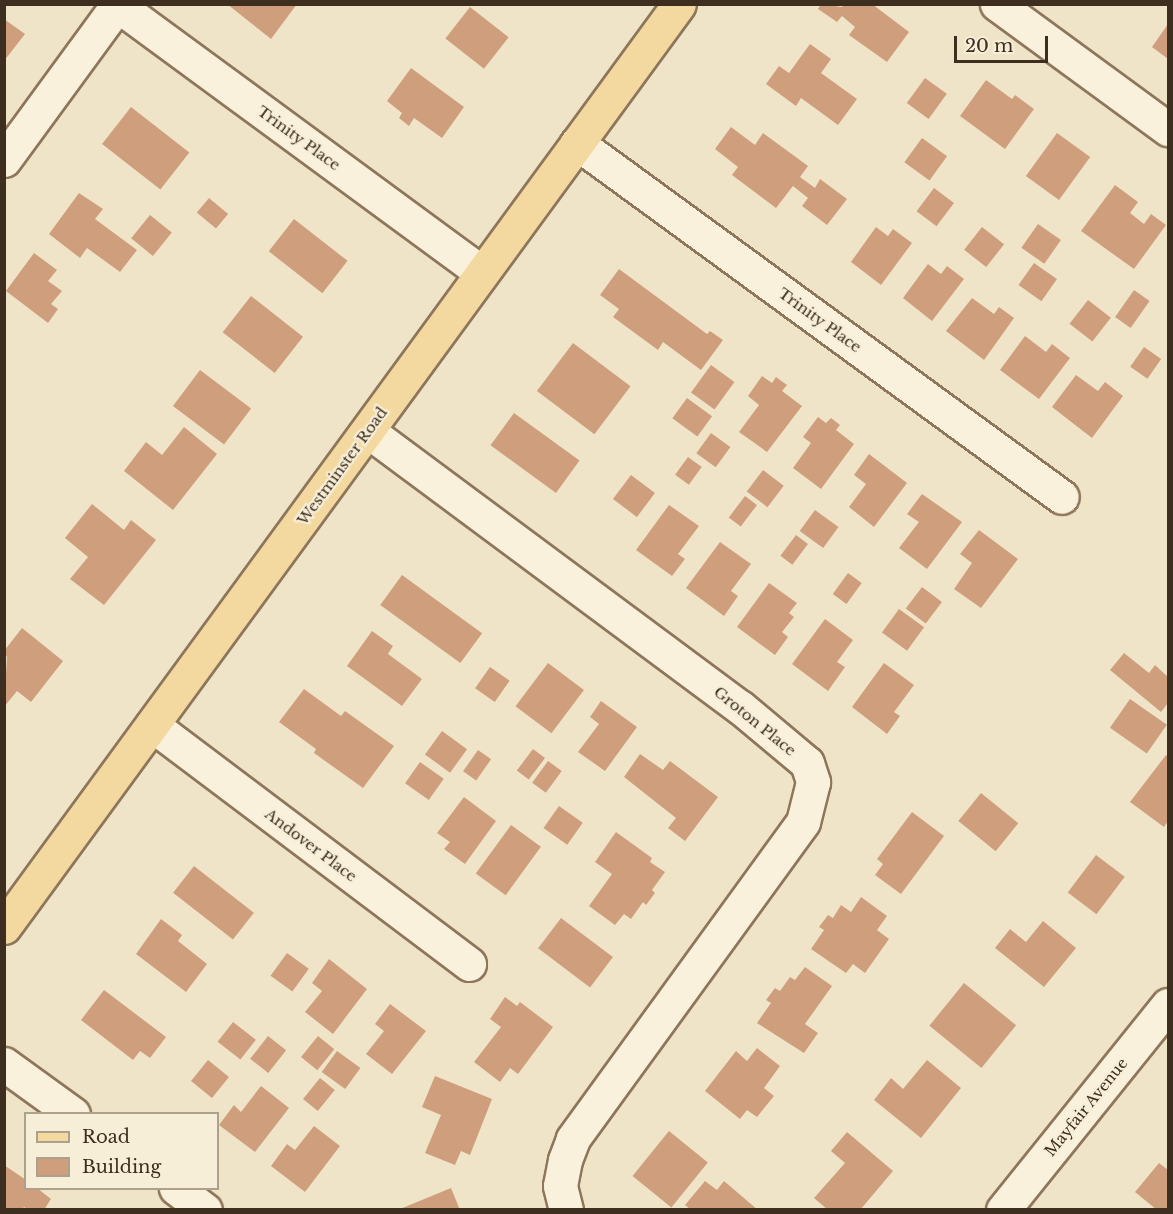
<!DOCTYPE html>
<style>
body{margin:0}
#map{position:relative;width:1173px;height:1214px;overflow:hidden;background:#f0e4c8;font-family:"Libre Baskerville",serif}
div>[style]{position:absolute}
[style*='--x']{left:calc(var(--x)*1px);top:calc(var(--y)*1px);width:calc(var(--w)*1px);rotate:calc(var(--a)*1deg)}
.building>*{inset:0;background:#cf9f7d;transform-origin:0 0}
.roads{filter:drop-shadow(2px 0 #8d765c) drop-shadow(-2px 0 #8d765c) drop-shadow(0 2px #8d765c) drop-shadow(0 -2px #8d765c)}
.minor>*{height:33px;margin:-16.5px;padding:0 16.5px;transform-origin:16.5px;border-radius:16.5px;background:#faf1dc}
.major>*{height:33px;margin:-16.5px;padding:0 16.5px;transform-origin:16.5px;border-radius:16.5px;background:#f3d9a0}
span{translate:-50% -50%;white-space:nowrap;text-align:center;line-height:1.15;-webkit-text-stroke:4.5px #f7eed8;paint-order:stroke}
.street-label{font-size:15px;color:#3d2e20}
.frame{position:absolute;inset:0;border:6px solid #3d2e20;pointer-events:none}
.legend{position:absolute;left:24px;top:1112px;width:195px;height:78px;box-sizing:border-box;background:#f7eed8;border:2px solid #ada18e;margin:0;padding:8px 10px;list-style:none;font-size:18px;color:#3d2e20}
.legend li{display:flex;align-items:center;gap:12px;height:30px}
.legend b{width:30px;border:2px solid #ada18e}
.scale{position:absolute;left:954px;top:36px;width:94px;height:27px;box-sizing:border-box;border:3px solid #3d2e20;border-top:0;padding-left:8px;font-size:18px;line-height:21px;white-space:nowrap;color:#3d2e20;-webkit-text-stroke:4px #f7eed8;paint-order:stroke}
</style>
<div id="map">
<div class="building">
<i style="clip-path:polygon(227px 4px,297px 4px,271px 39px)"></i>
<i style="clip-path:polygon(821px 4px,842px 7px,844px 4px,872px 4px,909px 32px,887px 62px,849px 35px,855px 27px,842px 16px,837px 22px,818px 9px)"></i>
<i style="left:470px;top:7px;width:49px;height:40px;rotate:38deg"></i>
<i style="clip-path:polygon(4px 19px,25px 34px,4px 61px)"></i>
<i style="clip-path:polygon(1168px 24px,1168px 59px,1152px 47px)"></i>
<i style="clip-path:polygon(810px 44px,831px 59px,821px 73px,857px 99px,838px 125px,801px 98px,796px 106px,766px 84px,779px 66px,789px 73px)"></i>
<i style="clip-path:polygon(411px 68px,464px 107px,442px 138px,414px 118px,409px 126px,399px 118px,402px 113px,387px 101px)"></i>
<i style="left:925px;top:78px;width:27px;height:31px;rotate:36deg"></i>
<i style="clip-path:polygon(986px 80px,1012px 99px,1015px 95px,1034px 109px,1005px 149px,960px 116px)"></i>
<i style="left:131px;top:107px;width:74px;height:47px;rotate:38deg"></i>
<i style="clip-path:polygon(731px 127px,755px 145px,763px 133px,808px 166px,800px 177px,815px 188px,820px 179px,847px 199px,827px 225px,802px 206px,808px 198px,793px 186px,776px 208px,732px 175px,738px 167px,715px 149px)"></i>
<i style="left:1057px;top:133px;width:41px;height:53px;rotate:36deg"></i>
<i style="left:922px;top:138px;width:31px;height:30px;rotate:36deg"></i>
<i style="clip-path:polygon(1115px 185px,1138px 202px,1130px 213px,1144px 224px,1151px 214px,1166px 225px,1134px 269px,1081px 231px)"></i>
<i style="left:934px;top:188px;width:25px;height:29px;rotate:37deg"></i>
<i style="clip-path:polygon(79px 193px,103px 209px,95px 219px,137px 250px,120px 272px,87px 248px,80px 258px,49px 234px)"></i>
<i style="left:209px;top:198px;width:25px;height:19px;rotate:40deg"></i>
<i style="left:150px;top:215px;width:28px;height:30px;rotate:39deg"></i>
<i style="left:294px;top:219px;width:68px;height:41px;rotate:38deg"></i>
<i style="left:1038px;top:224px;width:28px;height:29px;rotate:35deg"></i>
<i style="clip-path:polygon(876px 227px,888px 236px,893px 229px,912px 243px,881px 285px,851px 262px)"></i>
<i style="left:982px;top:227px;width:28px;height:29px;rotate:38deg"></i>
<i style="clip-path:polygon(34px 253px,57px 270px,48px 281px,62px 291px,51px 304px,58px 309px,48px 323px,6px 291px)"></i>
<i style="left:1034px;top:263px;width:28px;height:27px;rotate:35deg"></i>
<i style="clip-path:polygon(928px 264px,941px 274px,947px 266px,964px 279px,932px 321px,903px 298px)"></i>
<i style="clip-path:polygon(619px 269px,707px 334px,710px 331px,723px 340px,701px 370px,663px 342px,658px 350px,613px 317px,619px 309px,600px 295px)"></i>
<i style="left:1134px;top:290px;width:19px;height:33px;rotate:35deg"></i>
<i style="left:251px;top:296px;width:66px;height:46px;rotate:38deg"></i>
<i style="clip-path:polygon(972px 298px,994px 314px,999px 307px,1014px 318px,984px 360px,946px 331px)"></i>
<i style="left:1088px;top:300px;width:29px;height:30px;rotate:38deg"></i>
<i style="clip-path:polygon(1025px 336px,1046px 352px,1052px 344px,1070px 358px,1039px 399px,1000px 370px)"></i>
<i style="left:573px;top:343px;width:72px;height:60px;rotate:37deg"></i>
<i style="left:1144px;top:347px;width:21px;height:24px;rotate:35deg"></i>
<i style="left:711px;top:365px;width:29px;height:34px;rotate:36deg"></i>
<i style="left:200px;top:370px;width:64px;height:45px;rotate:37deg"></i>
<i style="clip-path:polygon(1076px 375px,1098px 391px,1105px 382px,1123px 396px,1092px 438px,1052px 407px)"></i>
<i style="clip-path:polygon(762px 376px,772px 383px,776px 377px,787px 385px,782px 391px,802px 406px,767px 452px,739px 432px,759px 405px,748px 396px)"></i>
<i style="left:687px;top:398px;width:31px;height:25px;rotate:36deg"></i>
<i style="left:514px;top:413px;width:81px;height:40px;rotate:36deg"></i>
<i style="clip-path:polygon(818px 417px,826px 423px,831px 418px,840px 425px,836px 430px,854px 444px,821px 489px,793px 468px,811px 443px,803px 437px)"></i>
<i style="clip-path:polygon(184px 427px,217px 454px,173px 510px,124px 471px,146px 442px,162px 455px)"></i>
<i style="left:711px;top:433px;width:24px;height:25px;rotate:36deg"></i>
<i style="clip-path:polygon(869px 454px,907px 483px,874px 527px,849px 507px,866px 484px,854px 475px)"></i>
<i style="left:688px;top:457px;width:17px;height:22px;rotate:36deg"></i>
<i style="left:763px;top:470px;width:26px;height:27px;rotate:37deg"></i>
<i style="left:631px;top:475px;width:30px;height:30px;rotate:37deg"></i>
<i style="clip-path:polygon(922px 494px,962px 522px,927px 569px,899px 548px,919px 522px,907px 514px)"></i>
<i style="left:745px;top:496px;width:15px;height:27px;rotate:37deg"></i>
<i style="clip-path:polygon(92px 504px,124px 530px,131px 520px,156px 540px,104px 605px,70px 579px,88px 557px,65px 538px)"></i>
<i style="clip-path:polygon(669px 505px,699px 526px,678px 554px,685px 559px,672px 576px,636px 550px)"></i>
<i style="left:815px;top:510px;width:29px;height:26px;rotate:36deg"></i>
<i style="clip-path:polygon(979px 530px,1018px 559px,981px 608px,954px 589px,972px 563px,960px 554px)"></i>
<i style="left:796px;top:535px;width:15px;height:26px;rotate:37deg"></i>
<i style="clip-path:polygon(720px 542px,751px 564px,731px 591px,738px 596px,724px 616px,686px 588px)"></i>
<i style="left:848px;top:573px;width:17px;height:26px;rotate:36deg"></i>
<i style="left:402px;top:575px;width:99px;height:37px;rotate:36deg"></i>
<i style="clip-path:polygon(769px 583px,797px 603px,789px 613px,794px 617px,782px 632px,788px 637px,775px 655px,737px 627px)"></i>
<i style="left:922px;top:587px;width:25px;height:27px;rotate:37deg"></i>
<i style="left:899px;top:609px;width:31px;height:29px;rotate:36deg"></i>
<i style="clip-path:polygon(825px 619px,853px 640px,837px 662px,845px 667px,828px 691px,792px 664px)"></i>
<i style="clip-path:polygon(22px 628px,63px 661px,31px 702px,17px 691px,4px 707px,7px 657px,4px 651px)"></i>
<i style="clip-path:polygon(372px 631px,393px 646px,388px 654px,422px 679px,402px 706px,347px 666px)"></i>
<i style="clip-path:polygon(1124px 653px,1149px 673px,1155px 665px,1168px 677px,1168px 703px,1161px 712px,1110px 670px)"></i>
<i style="left:548px;top:663px;width:45px;height:54px;rotate:37deg"></i>
<i style="clip-path:polygon(884px 663px,914px 685px,894px 712px,900px 716px,887px 734px,852px 707px)"></i>
<i style="left:490px;top:667px;width:24px;height:26px;rotate:35deg"></i>
<i style="clip-path:polygon(304px 689px,341px 716px,345px 711px,394px 746px,363px 788px,314px 753px,316px 749px,279px 722px)"></i>
<i style="left:1130px;top:699px;width:45px;height:35px;rotate:35deg"></i>
<i style="clip-path:polygon(601px 701px,637px 727px,605px 771px,578px 752px,599px 724px,590px 717px)"></i>
<i style="left:442px;top:731px;width:31px;height:29px;rotate:36deg"></i>
<i style="left:533px;top:749px;width:15px;height:27px;rotate:37deg"></i>
<i style="left:478px;top:750px;width:16px;height:26px;rotate:35deg"></i>
<i style="clip-path:polygon(640px 754px,663px 770px,670px 761px,718px 797px,685px 841px,668px 828px,676px 818px,624px 777px)"></i>
<i style="clip-path:polygon(1166px 755px,1168px 757px,1168px 821px,1164px 827px,1130px 802px)"></i>
<i style="left:548px;top:761px;width:17px;height:27px;rotate:36deg"></i>
<i style="left:420px;top:762px;width:29px;height:26px;rotate:35deg"></i>
<i style="left:981px;top:793px;width:48px;height:36px;rotate:39deg"></i>
<i style="clip-path:polygon(464px 797px,496px 821px,465px 864px,444px 849px,450px 842px,437px 833px)"></i>
<i style="left:559px;top:806px;width:29px;height:27px;rotate:35deg"></i>
<i style="clip-path:polygon(912px 812px,944px 836px,901px 894px,875px 875px,883px 864px,877px 859px)"></i>
<i style="left:511px;top:825px;width:37px;height:60px;rotate:36deg"></i>
<i style="clip-path:polygon(616px 832px,652px 858px,650px 862px,665px 872px,652px 890px,655px 893px,646px 905px,643px 902px,631px 919px,624px 914px,615px 925px,589px 906px,612px 874px,595px 862px)"></i>
<i style="left:1096px;top:855px;width:36px;height:47px;rotate:37deg"></i>
<i style="left:194px;top:866px;width:76px;height:34px;rotate:38deg"></i>
<i style="clip-path:polygon(861px 897px,887px 916px,877px 930px,889px 939px,865px 973px,853px 964px,846px 973px,811px 949px,824px 930px,819px 927px,828px 915px,833px 918px,841px 905px,851px 912px)"></i>
<i style="left:561px;top:918px;width:65px;height:38px;rotate:37deg"></i>
<i style="clip-path:polygon(161px 919px,182px 935px,178px 941px,207px 964px,186px 992px,136px 954px)"></i>
<i style="clip-path:polygon(1043px 921px,1076px 948px,1044px 987px,995px 948px,1010px 929px,1026px 942px)"></i>
<i style="left:287px;top:953px;width:27px;height:28px;rotate:36deg"></i>
<i style="clip-path:polygon(329px 959px,367px 989px,333px 1034px,305px 1012px,322px 991px,312px 983px)"></i>
<i style="clip-path:polygon(805px 967px,832px 986px,805px 1024px,818px 1033px,804px 1053px,757px 1023px,771px 1003px,766px 1000px,775px 988px,780px 991px,790px 977px,795px 980px)"></i>
<i style="left:964px;top:983px;width:67px;height:55px;rotate:39deg"></i>
<i style="clip-path:polygon(104px 990px,166px 1037px,150px 1058px,140px 1051px,133px 1060px,81px 1020px)"></i>
<i style="clip-path:polygon(505px 997px,517px 1006px,520px 1002px,553px 1027px,518px 1074px,510px 1068px,500px 1082px,474px 1062px,501px 1027px,490px 1019px)"></i>
<i style="clip-path:polygon(390px 1004px,426px 1031px,392px 1074px,366px 1054px,384px 1031px,375px 1024px)"></i>
<i style="left:233px;top:1022px;width:29px;height:25px;rotate:38deg"></i>
<i style="left:268px;top:1036px;width:23px;height:29px;rotate:38deg"></i>
<i style="left:318px;top:1036px;width:21px;height:27px;rotate:39deg"></i>
<i style="clip-path:polygon(757px 1048px,780px 1066px,764px 1088px,774px 1096px,757px 1117px,747px 1110px,740px 1119px,705px 1091px,736px 1051px,747px 1061px)"></i>
<i style="left:337px;top:1051px;width:29px;height:26px;rotate:36deg"></i>
<i style="left:208px;top:1060px;width:27px;height:27px;rotate:39deg"></i>
<i style="clip-path:polygon(927px 1060px,961px 1088px,921px 1138px,874px 1100px,891px 1078px,903px 1089px)"></i>
<i style="clip-path:polygon(435px 1076px,492px 1099px,470px 1155px,461px 1151px,455px 1165px,425px 1153px,441px 1115px,422px 1107px)"></i>
<i style="left:320px;top:1078px;width:19px;height:27px;rotate:39deg"></i>
<i style="clip-path:polygon(261px 1086px,289px 1108px,255px 1152px,219px 1125px,234px 1105px,241px 1112px)"></i>
<i style="clip-path:polygon(314px 1126px,340px 1146px,305px 1192px,271px 1166px,287px 1144px,295px 1150px)"></i>
<i style="left:669px;top:1131px;width:50px;height:58px;rotate:39deg"></i>
<i style="clip-path:polygon(847px 1132px,893px 1171px,860px 1210px,828px 1210px,814px 1198px,845px 1163px,831px 1151px)"></i>
<i style="clip-path:polygon(1159px 1163px,1168px 1170px,1168px 1210px,1157px 1210px,1135px 1192px)"></i>
<i style="clip-path:polygon(4px 1165px,26px 1180px,26px 1188px,37px 1188px,51px 1199px,44px 1210px,28px 1210px,24px 1207px,22px 1210px,4px 1210px)"></i>
<i style="clip-path:polygon(705px 1181px,717px 1190px,724px 1181px,758px 1210px,691px 1210px,685px 1205px)"></i>
<i style="clip-path:polygon(451px 1188px,460px 1210px,400px 1210px,400px 1209px)"></i>
</div>
<div class="roads">
<div class="minor">
<i style="--x:116;--y:4;--w:453;--a:36.3"></i>
<i style="--x:997;--y:4;--w:212;--a:36.2"></i>
<i style="--x:577;--y:143;--w:600;--a:36.13"></i>
<i style="--x:4;--y:160;--w:193;--a:-53.8"></i>
<i style="--x:368;--y:431;--w:463;--a:36.6"></i>
<i style="--x:740;--y:707;--w:87;--a:39.9"></i>
<i style="--x:807;--y:763;--w:20;--a:72"></i>
<i style="--x:813;--y:782;--w:41;--a:104"></i>
<i style="--x:803;--y:822;--w:392;--a:126"></i>
<i style="--x:573;--y:1139;--w:22;--a:111"></i>
<i style="--x:565;--y:1160;--w:26;--a:101"></i>
<i style="--x:560;--y:1186;--w:25;--a:76"></i>
<i style="--x:152;--y:725;--w:397;--a:37"></i>
<i style="--x:4;--y:1064;--w:85;--a:35.9"></i>
<i style="--x:176;--y:1188;--w:36;--a:37"></i>
<i style="--x:1003;--y:1210;--w:263;--a:-51.2"></i>
</div>
<div class="major">
<i style="--x:4;--y:927;--w:1143;--a:-53.82"></i>
</div>
</div>
<div class="street-label">
<span style="left:299px;top:138px;rotate:36deg">Trinity Place</span>
<span style="left:820px;top:320px;rotate:36deg">Trinity Place</span>
<span style="left:342px;top:466px;rotate:-54deg">Westminster Road</span>
<span style="left:755px;top:721px;rotate:39deg">Groton Place</span>
<span style="left:311px;top:845px;rotate:37deg">Andover Place</span>
<span style="left:1086px;top:1107px;rotate:-51deg">Mayfair Avenue</span>
</div>
<div class="frame"></div>
<ul class="legend">
<li><b style="height:8px;background:#f3d9a0"></b>Road</li>
<li><b style="height:16px;background:#cf9f7d"></b>Building</li>
</ul>
<div class="scale">20 m</div>
</div>
